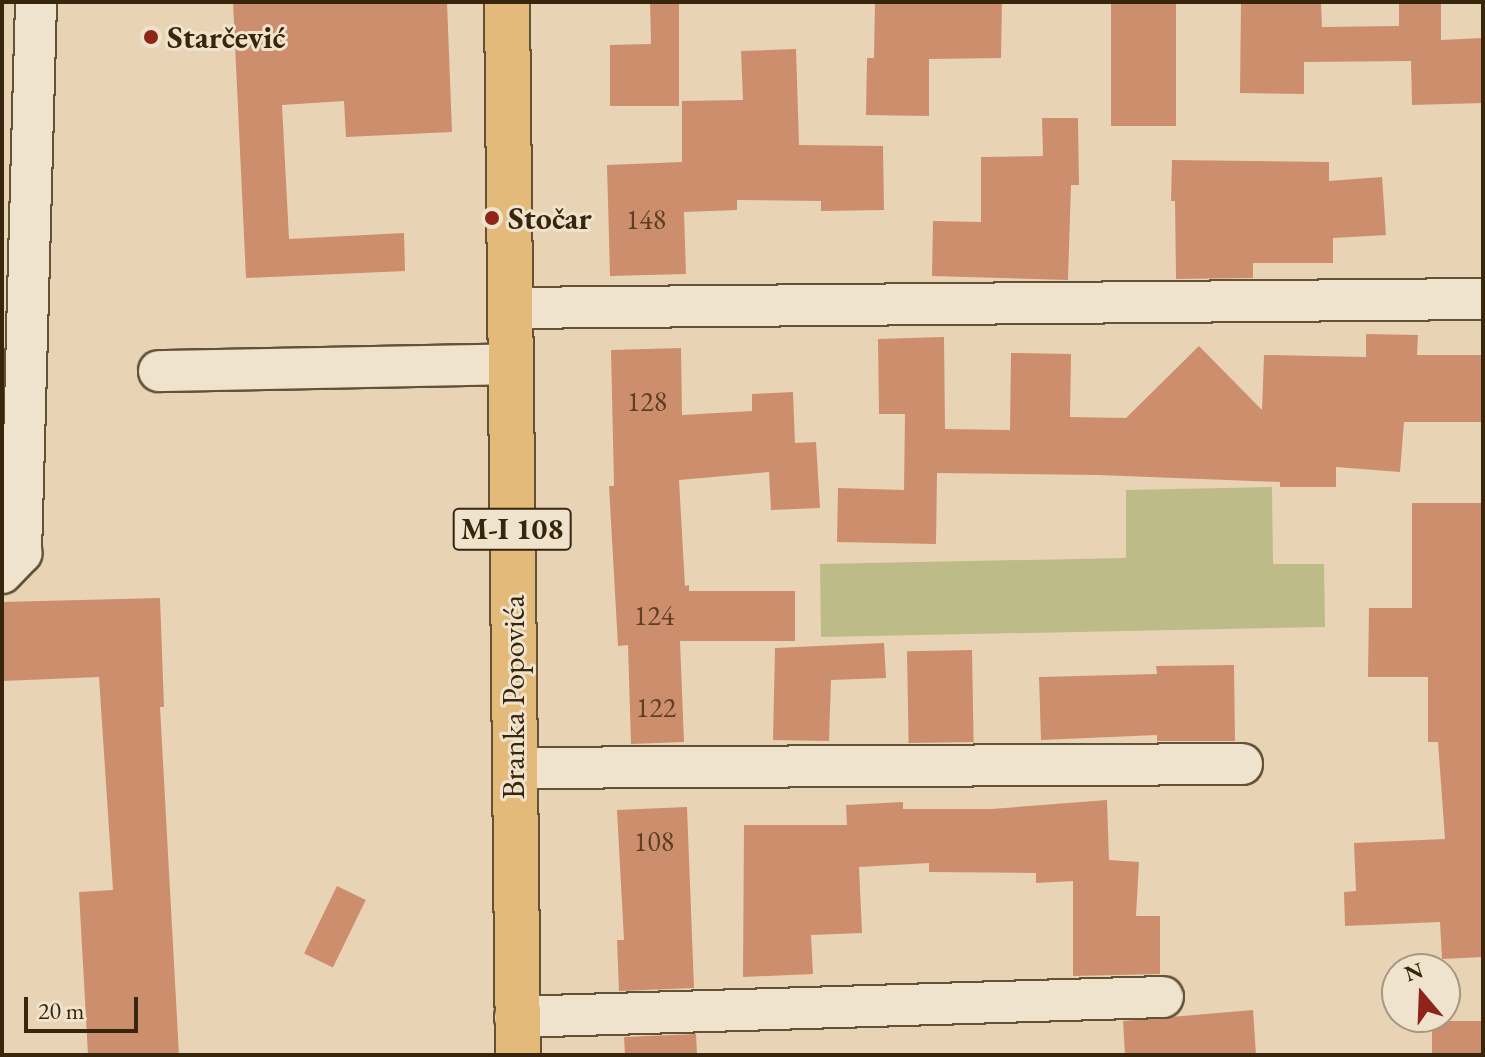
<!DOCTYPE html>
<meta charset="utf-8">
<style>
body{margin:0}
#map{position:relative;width:1485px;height:1057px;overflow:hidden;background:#e8d4b4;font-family:"EB Garamond",serif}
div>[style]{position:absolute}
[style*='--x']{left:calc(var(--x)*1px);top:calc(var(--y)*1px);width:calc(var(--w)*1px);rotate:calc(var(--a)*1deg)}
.green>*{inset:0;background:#bdbb88}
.building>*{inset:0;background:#cd8e6d;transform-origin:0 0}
.roads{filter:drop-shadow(2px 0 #645236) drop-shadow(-2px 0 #645236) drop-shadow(0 2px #645236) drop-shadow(0 -2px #645236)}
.minor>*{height:40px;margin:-20px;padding:0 20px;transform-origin:20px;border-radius:20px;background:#f0e3ce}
.major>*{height:44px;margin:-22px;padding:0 22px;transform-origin:22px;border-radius:22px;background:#e4ba7a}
.dots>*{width:22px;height:22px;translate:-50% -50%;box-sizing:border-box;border:4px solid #f0e3ce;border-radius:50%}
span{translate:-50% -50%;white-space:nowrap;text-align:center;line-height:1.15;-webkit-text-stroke:6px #f0e3ce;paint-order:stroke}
.number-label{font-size:28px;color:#5d4024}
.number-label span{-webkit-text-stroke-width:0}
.shield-label span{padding:2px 6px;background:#f0e3ce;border:2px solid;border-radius:6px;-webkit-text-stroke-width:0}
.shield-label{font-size:30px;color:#38260c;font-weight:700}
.poi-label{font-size:32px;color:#38260c;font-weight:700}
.left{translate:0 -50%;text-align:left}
.street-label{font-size:32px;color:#38260c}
.frame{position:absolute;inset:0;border:4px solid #38260c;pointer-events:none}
.north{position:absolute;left:1381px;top:953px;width:80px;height:80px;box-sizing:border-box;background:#f0e3ce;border:2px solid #a69780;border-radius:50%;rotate:341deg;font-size:22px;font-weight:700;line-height:32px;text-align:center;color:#38260c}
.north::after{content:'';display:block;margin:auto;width:28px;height:36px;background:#8f2418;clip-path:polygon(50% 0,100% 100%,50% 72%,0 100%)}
.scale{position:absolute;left:24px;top:997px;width:114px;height:36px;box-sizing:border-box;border:4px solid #38260c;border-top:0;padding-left:10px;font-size:24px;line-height:28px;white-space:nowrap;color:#38260c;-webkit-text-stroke:6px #f0e3ce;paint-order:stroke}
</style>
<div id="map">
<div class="green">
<i style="clip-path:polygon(1272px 487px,1273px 564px,1324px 564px,1325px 627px,821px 637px,820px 564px,1126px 558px,1126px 490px)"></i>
</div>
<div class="building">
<i style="clip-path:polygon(233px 2px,447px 2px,452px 132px,346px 137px,344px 101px,282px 105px,289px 239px,404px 233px,405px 271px,246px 278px)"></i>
<i style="clip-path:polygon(650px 2px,679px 2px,679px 106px,610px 106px,610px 45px,651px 44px)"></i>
<i style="clip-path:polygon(875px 2px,1002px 2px,1001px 58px,929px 59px,929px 116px,866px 115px,867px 58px,874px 58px)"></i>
<i style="left:1111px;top:2px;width:65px;height:124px"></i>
<i style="clip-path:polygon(1241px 2px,1321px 2px,1322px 27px,1399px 26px,1399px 2px,1441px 2px,1441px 40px,1483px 38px,1483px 103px,1412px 105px,1411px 61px,1304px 62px,1304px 94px,1240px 93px)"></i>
<i style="clip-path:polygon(796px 49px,799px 145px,883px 146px,884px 210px,821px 211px,821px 201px,737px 200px,737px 210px,684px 212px,686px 274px,610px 276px,607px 165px,682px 162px,682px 101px,743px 100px,741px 51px)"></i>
<i style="clip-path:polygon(1042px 118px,1078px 118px,1079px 185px,1071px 185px,1068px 280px,932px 276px,933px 221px,981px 222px,981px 157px,1043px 156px)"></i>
<i style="clip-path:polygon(1172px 160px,1329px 162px,1329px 181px,1382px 177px,1386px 235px,1333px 238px,1333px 263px,1253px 263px,1253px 278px,1176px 279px,1175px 201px,1171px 201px)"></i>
<i style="clip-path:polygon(1366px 334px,1418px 335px,1417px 355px,1483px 355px,1483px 422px,1404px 422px,1400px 472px,1336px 467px,1336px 487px,1280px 487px,1280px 482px,1098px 475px,937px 473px,936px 544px,837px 542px,838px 488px,904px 490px,905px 414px,879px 414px,878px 339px,944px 337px,945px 429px,1010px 430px,1011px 353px,1071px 354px,1070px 417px,1126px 418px,1199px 346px,1262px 410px,1264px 355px,1366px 357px)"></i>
<i style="clip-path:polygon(681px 348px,682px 415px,752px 411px,752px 394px,793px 392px,795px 443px,816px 442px,820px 508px,771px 510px,769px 472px,679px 480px,685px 586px,689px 585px,689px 591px,795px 591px,795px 641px,680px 641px,684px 742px,631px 744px,628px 645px,618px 646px,609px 486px,614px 486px,611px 350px)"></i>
<i style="clip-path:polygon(1412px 503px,1483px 503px,1483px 957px,1442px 959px,1440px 922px,1345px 926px,1344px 892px,1356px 891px,1354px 843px,1445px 839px,1438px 742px,1428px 742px,1428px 677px,1368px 677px,1369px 608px,1412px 608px)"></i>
<i style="clip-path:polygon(160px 598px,164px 707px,160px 707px,179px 1055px,88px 1055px,79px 892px,113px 890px,99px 677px,2px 681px,2px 602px)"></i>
<i style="clip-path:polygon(884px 643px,886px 678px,831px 680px,829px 741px,773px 740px,775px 648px)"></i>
<i style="left:972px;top:650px;width:92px;height:65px;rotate:89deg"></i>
<i style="clip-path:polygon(1234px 665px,1235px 741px,1157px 741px,1157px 735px,1041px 740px,1039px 677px,1157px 674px,1156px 666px)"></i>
<i style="clip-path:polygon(1107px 800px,1109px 860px,1139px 862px,1136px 916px,1160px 916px,1160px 974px,1073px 976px,1073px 881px,1036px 883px,1036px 873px,929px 872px,929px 863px,859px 867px,862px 933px,811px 935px,813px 974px,743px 977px,744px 825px,847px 825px,846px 805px,903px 802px,903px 809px,991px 809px)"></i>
<i style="clip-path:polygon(687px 807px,694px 988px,619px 991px,617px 940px,624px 940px,617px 810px)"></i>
<i style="left:337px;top:886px;width:32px;height:75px;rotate:26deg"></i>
<i style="clip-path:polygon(1253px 1010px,1256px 1055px,1125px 1055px,1123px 1021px)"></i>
<i style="left:1432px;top:1021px;width:51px;height:34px"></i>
<i style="clip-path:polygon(696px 1034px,697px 1055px,625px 1055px,624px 1037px)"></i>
</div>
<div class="roads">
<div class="minor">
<i style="--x:509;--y:308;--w:974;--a:-0.53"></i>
<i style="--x:159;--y:371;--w:351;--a:-1.1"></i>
<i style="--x:2;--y:573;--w:28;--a:-46"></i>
<i style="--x:21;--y:553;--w:551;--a:-88.44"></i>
<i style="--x:513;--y:768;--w:729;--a:-0.31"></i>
<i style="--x:515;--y:1017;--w:648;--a:-1.77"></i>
</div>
<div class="major">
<i style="--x:507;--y:2;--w:1053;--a:89.4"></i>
</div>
</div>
<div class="dots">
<i style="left:151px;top:37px;background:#8f2418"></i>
<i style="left:492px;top:218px;background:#8f2418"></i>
</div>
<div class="number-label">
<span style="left:646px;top:219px">148</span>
<span style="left:647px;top:401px">128</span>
<span style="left:654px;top:615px">124</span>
<span style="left:656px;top:707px">122</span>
<span style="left:654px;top:841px">108</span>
</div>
<div class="shield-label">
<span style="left:512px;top:529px">M-I 108</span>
</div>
<div class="poi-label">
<span class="left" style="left:167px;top:37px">Starčević</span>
<span class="left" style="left:508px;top:218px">Stočar</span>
</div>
<div class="street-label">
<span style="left:513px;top:697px;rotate:-90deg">Branka Popovića</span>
</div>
<div class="frame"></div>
<div class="north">N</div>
<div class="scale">20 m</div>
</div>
